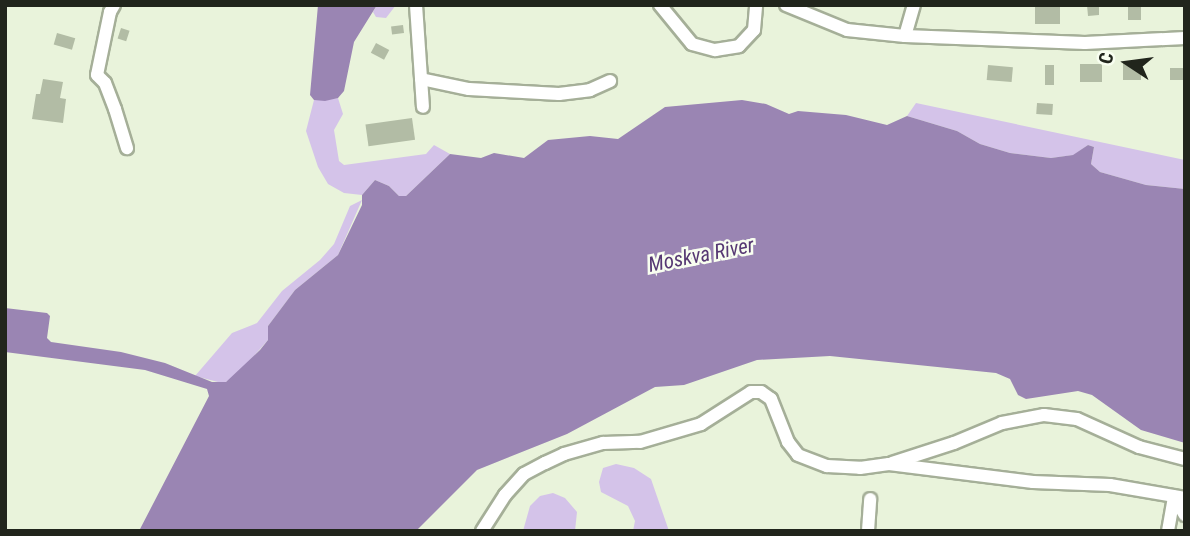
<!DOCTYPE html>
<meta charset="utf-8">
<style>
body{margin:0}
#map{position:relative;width:1190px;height:536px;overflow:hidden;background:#e9f3db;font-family:"Roboto Condensed",sans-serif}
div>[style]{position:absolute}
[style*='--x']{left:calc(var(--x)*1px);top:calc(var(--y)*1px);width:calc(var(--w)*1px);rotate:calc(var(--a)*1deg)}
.green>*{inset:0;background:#d4c3e9}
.water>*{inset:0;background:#9a85b3}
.building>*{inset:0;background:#b2bca5;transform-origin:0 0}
.roads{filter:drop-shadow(2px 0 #a5af98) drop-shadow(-2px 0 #a5af98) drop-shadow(0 2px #a5af98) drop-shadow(0 -2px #a5af98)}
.minor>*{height:12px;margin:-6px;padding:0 6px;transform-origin:6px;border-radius:6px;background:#fff}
span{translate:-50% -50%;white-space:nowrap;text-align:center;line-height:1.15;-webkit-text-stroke:5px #f8fef0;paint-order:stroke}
.water-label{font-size:21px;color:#563873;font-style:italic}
.frame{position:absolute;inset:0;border:7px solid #21251c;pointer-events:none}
.north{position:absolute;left:1092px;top:28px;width:70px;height:70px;-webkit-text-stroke:5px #f8fef0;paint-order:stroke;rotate:283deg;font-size:19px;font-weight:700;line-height:28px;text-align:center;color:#21251c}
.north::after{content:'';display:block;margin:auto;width:24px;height:32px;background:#21251c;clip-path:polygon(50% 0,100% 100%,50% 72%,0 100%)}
</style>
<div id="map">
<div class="green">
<i style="clip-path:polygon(377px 5px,396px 5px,386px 18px,376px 17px,373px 12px)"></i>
<i style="clip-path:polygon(338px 98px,343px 114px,334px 130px,339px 161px,344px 165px,426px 154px,434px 145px,450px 154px,406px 196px,399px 196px,389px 186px,375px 180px,362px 195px,344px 193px,328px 184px,318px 167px,306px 131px,314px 100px)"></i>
<i style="clip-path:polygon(916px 103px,1185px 160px,1185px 189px,1146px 185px,1100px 172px,1091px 164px,1094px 147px,1088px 145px,1074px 155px,1051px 158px,1010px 153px,980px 144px,957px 131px,907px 116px)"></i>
<i style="clip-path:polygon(362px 200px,338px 255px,295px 290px,268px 326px,268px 340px,239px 373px,226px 382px,218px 382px,195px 376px,232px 333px,257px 323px,282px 291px,320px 260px,334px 244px,350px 206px)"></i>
<i style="clip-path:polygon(616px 464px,634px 468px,651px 479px,669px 531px,633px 531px,635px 521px,628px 506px,601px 492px,599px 482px,603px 468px)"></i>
<i style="clip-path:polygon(553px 493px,565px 498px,577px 512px,575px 531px,523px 531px,530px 506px,540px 496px)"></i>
</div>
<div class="water">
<i style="clip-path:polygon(318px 5px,377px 5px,354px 42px,344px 91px,338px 98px,325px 101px,314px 100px,310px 95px)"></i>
<i style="clip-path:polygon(742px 100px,766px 104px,789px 114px,798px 111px,846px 115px,887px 125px,907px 116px,957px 131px,980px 144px,1010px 153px,1051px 158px,1073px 155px,1088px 145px,1094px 147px,1091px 164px,1100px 172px,1146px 185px,1185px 189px,1185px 443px,1141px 430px,1092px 395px,1078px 391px,1026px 399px,1018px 395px,1010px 379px,996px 373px,830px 356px,757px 360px,684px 385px,655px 387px,567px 434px,477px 470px,416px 531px,139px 531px,209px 396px,207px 389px,145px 370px,5px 352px,5px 308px,47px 313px,50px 316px,47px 338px,51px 342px,121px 352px,165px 363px,212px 382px,226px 382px,260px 350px,268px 340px,268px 326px,295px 290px,338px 255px,362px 205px,362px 195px,375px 180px,389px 186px,399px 196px,406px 196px,450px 154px,481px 158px,494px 153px,524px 158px,548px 140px,590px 136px,618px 139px,665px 107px)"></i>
</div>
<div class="building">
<i style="left:1035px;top:5px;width:25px;height:19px"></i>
<i style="clip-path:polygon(1087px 5px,1099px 5px,1099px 15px,1088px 16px)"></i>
<i style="left:1128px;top:5px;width:13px;height:15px"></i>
<i style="left:403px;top:25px;width:8px;height:12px;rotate:83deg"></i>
<i style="left:121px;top:28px;width:9px;height:11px;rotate:18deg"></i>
<i style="left:57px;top:33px;width:19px;height:12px;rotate:16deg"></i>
<i style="left:376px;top:43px;width:15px;height:11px;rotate:28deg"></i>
<i style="left:1141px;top:62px;width:18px;height:18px;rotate:90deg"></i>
<i style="left:1080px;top:64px;width:22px;height:18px"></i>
<i style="left:988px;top:65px;width:25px;height:15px;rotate:5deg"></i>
<i style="left:1045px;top:65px;width:9px;height:20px"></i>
<i style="left:1170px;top:68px;width:13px;height:12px"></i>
<i style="clip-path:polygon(43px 79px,63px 82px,60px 98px,66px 99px,63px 123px,32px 119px,36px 94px,40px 94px)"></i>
<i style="left:1037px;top:103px;width:16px;height:11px;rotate:4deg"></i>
<i style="left:412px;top:118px;width:22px;height:47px;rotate:82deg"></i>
</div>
<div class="roads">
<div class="minor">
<i style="--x:114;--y:5;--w:8;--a:120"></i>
<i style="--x:110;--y:12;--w:64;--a:101.7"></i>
<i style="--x:97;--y:75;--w:11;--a:45"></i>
<i style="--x:105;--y:83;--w:28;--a:69"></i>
<i style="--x:115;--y:109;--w:41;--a:72.9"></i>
<i style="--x:416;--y:5;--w:102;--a:86.1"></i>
<i style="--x:660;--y:5;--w:50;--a:50.6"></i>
<i style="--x:692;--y:44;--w:24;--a:15"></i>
<i style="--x:715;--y:50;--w:24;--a:-9"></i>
<i style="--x:739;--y:46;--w:22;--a:-47"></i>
<i style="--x:754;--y:30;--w:25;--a:-85"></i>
<i style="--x:786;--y:5;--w:66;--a:22.3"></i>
<i style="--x:847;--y:30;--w:58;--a:5.9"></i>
<i style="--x:905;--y:36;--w:180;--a:2.2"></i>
<i style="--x:1085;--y:43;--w:100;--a:-2.9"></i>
<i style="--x:905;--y:36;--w:32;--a:-74"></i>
<i style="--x:421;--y:79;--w:49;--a:11.8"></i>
<i style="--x:469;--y:89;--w:90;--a:3.2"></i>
<i style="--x:559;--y:94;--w:31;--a:-7"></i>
<i style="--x:590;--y:90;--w:22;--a:-24"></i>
<i style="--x:892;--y:463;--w:65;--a:-17.9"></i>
<i style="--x:954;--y:443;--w:52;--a:-22.6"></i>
<i style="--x:1002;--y:423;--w:43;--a:-10.8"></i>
<i style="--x:1044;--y:415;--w:33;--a:7"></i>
<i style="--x:1077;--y:419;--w:68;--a:24.3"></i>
<i style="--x:1139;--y:447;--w:48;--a:14.6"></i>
<i style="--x:1174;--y:497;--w:21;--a:59"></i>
<i style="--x:482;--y:531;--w:43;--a:-57.4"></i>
<i style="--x:505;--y:495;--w:28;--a:-48"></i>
<i style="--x:524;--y:474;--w:24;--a:-28"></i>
<i style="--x:545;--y:463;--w:21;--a:-25"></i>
<i style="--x:564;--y:454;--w:41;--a:-15.8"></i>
<i style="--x:603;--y:443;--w:37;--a:-2"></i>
<i style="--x:640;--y:442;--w:64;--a:-16.4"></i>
<i style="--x:701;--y:424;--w:59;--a:-32.6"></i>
<i style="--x:751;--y:392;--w:10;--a:0"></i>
<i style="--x:761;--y:392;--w:12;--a:35"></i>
<i style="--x:771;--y:399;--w:46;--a:68.4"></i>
<i style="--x:788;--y:442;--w:16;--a:52"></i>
<i style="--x:798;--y:455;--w:31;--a:21"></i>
<i style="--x:827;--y:466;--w:33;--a:3"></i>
<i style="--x:860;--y:468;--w:29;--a:-8"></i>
<i style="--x:889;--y:464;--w:145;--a:7.1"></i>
<i style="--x:1033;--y:482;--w:77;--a:2.2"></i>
<i style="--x:1110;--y:485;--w:76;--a:9.8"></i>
<i style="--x:868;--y:531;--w:32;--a:-86"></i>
<i style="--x:1168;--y:531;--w:35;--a:-80"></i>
</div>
</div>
<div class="water-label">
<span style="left:701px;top:255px;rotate:-11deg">Moskva River</span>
</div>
<div class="frame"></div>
<div class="north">С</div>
</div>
